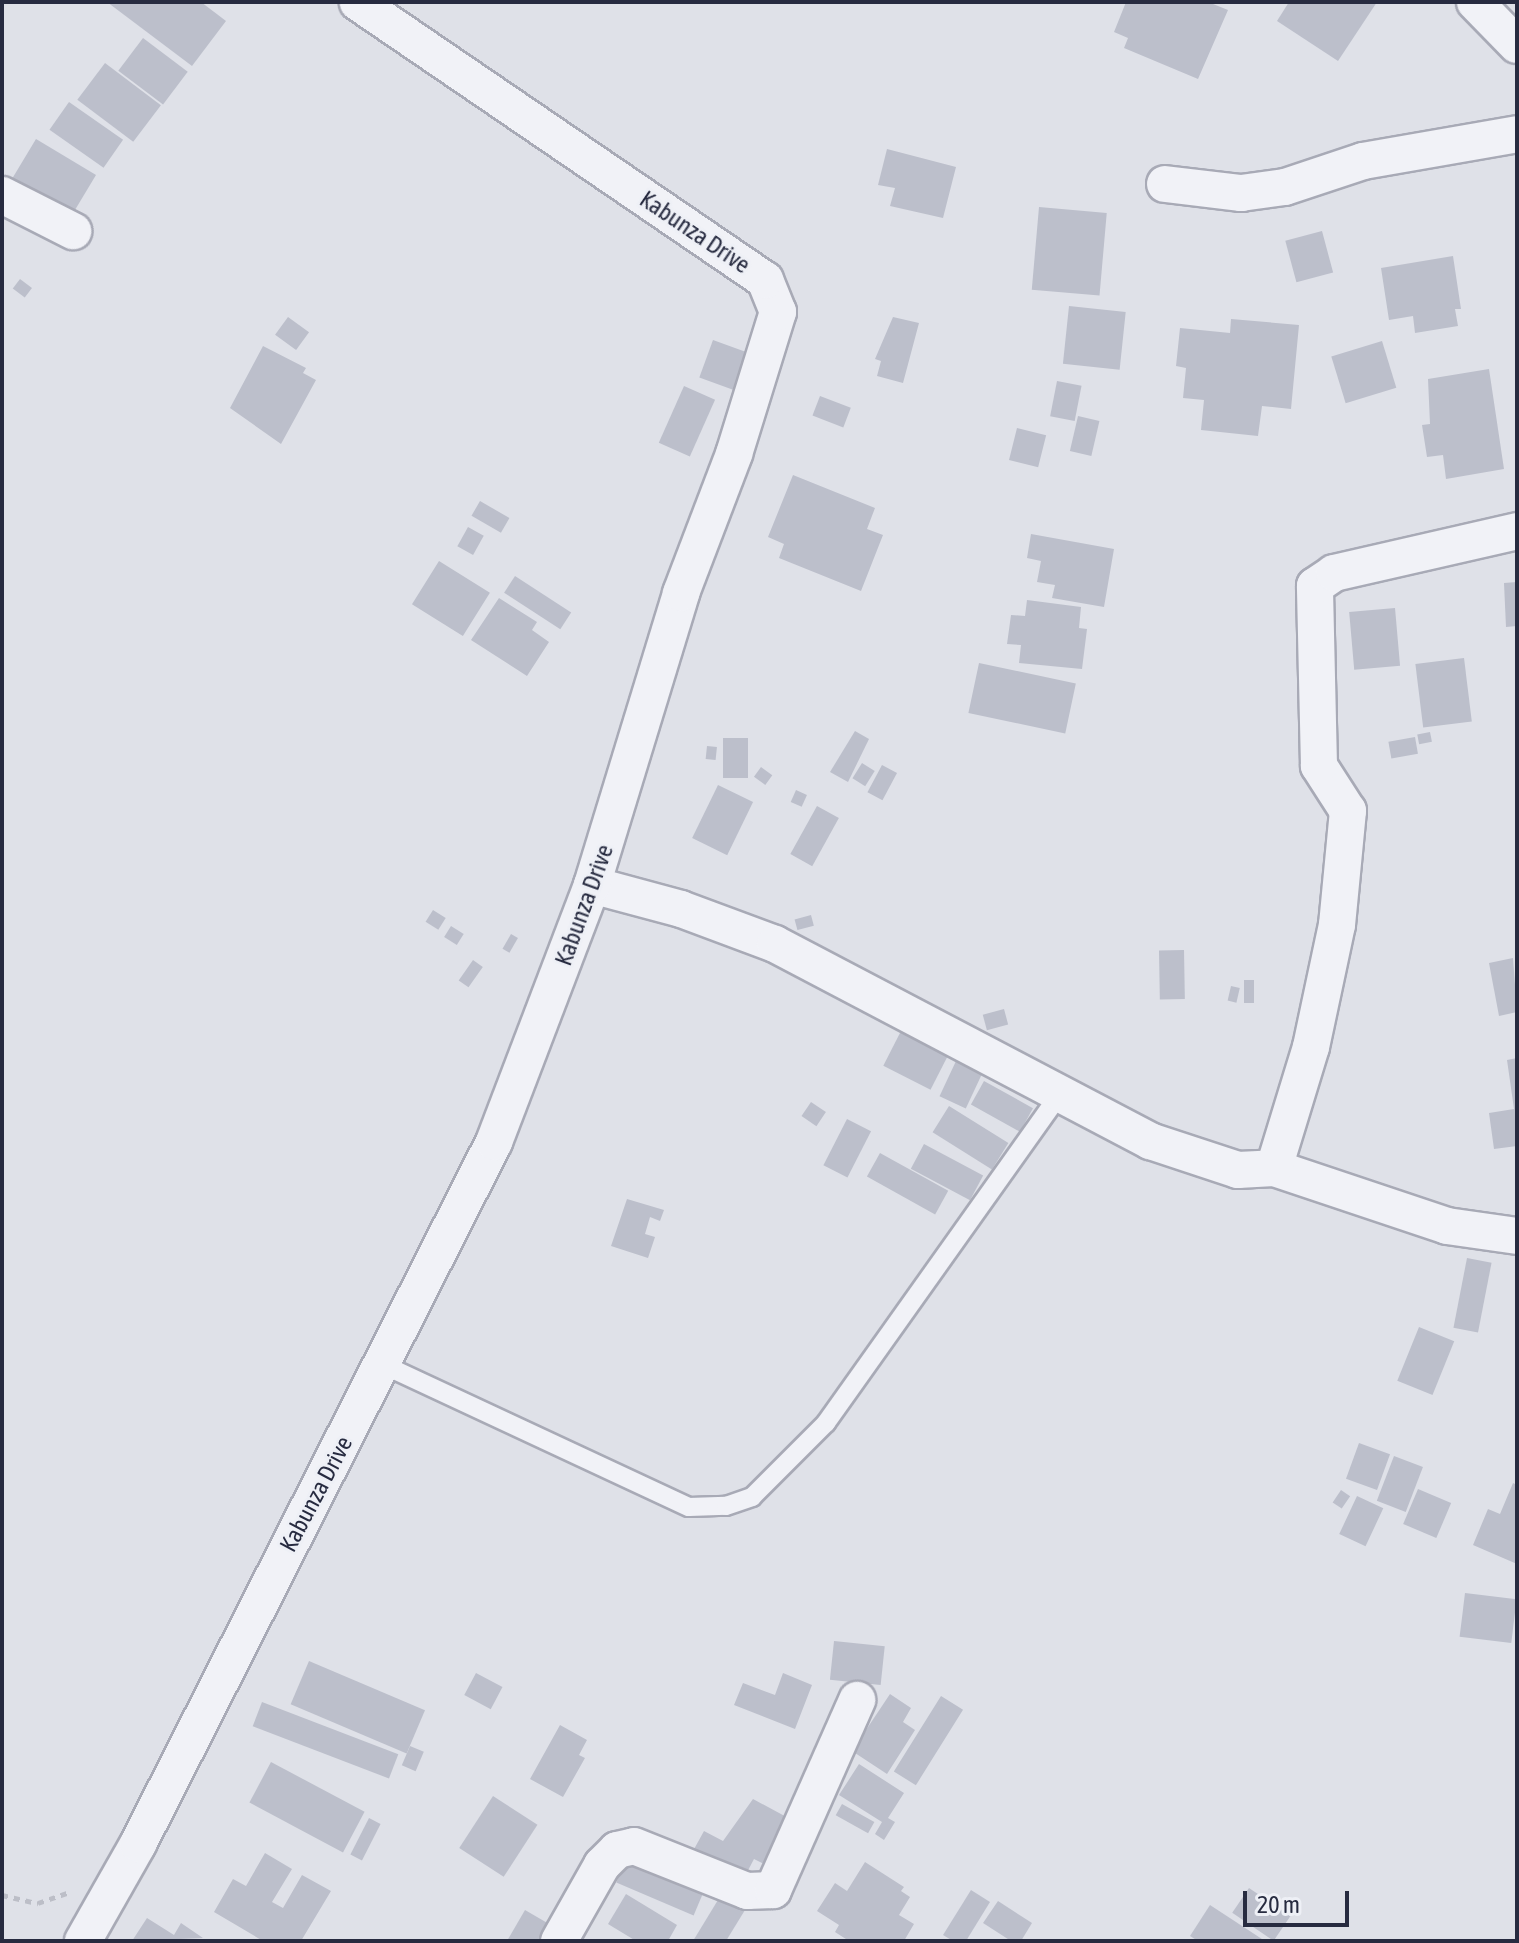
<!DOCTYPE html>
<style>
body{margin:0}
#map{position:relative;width:1519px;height:1943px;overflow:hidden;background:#dfe1e8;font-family:"Asap Condensed",sans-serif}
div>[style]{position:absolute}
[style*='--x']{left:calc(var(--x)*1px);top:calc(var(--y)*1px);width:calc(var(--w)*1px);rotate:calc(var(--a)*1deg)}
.building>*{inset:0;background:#bcbfcb;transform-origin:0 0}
.path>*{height:5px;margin-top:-2.5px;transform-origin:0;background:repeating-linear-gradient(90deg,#bcbec7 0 6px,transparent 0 12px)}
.roads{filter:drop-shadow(2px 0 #a8aab6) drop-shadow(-2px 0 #a8aab6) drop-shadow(0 2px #a8aab6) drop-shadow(0 -2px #a8aab6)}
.service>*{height:18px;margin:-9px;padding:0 9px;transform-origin:9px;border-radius:9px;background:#f1f2f7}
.minor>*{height:36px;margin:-18px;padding:0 18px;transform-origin:18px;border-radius:18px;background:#f1f2f7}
span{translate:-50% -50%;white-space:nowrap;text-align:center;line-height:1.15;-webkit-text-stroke:6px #eef0f6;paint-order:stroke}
.street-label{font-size:24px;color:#272b40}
.frame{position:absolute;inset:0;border:4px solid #272b40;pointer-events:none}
.scale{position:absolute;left:1243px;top:1891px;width:106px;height:36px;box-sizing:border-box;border:4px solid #272b40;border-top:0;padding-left:10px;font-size:24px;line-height:28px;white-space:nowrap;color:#272b40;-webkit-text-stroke:6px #eef0f6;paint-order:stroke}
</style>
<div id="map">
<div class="building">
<i style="clip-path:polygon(107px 2px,201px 2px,226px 21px,192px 66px)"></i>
<i style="clip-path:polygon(1126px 2px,1208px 2px,1228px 10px,1198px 79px,1124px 48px,1128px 38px,1114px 32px)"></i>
<i style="clip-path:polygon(1289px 2px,1377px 2px,1338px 61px,1277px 21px)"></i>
<i style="left:143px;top:38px;width:56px;height:41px;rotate:37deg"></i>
<i style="left:105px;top:63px;width:70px;height:46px;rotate:37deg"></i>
<i style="left:69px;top:102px;width:66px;height:34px;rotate:35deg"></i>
<i style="left:36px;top:139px;width:70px;height:47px;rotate:31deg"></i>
<i style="clip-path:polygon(887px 149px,956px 167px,943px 218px,890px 206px,895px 188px,878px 185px)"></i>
<i style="left:1039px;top:207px;width:68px;height:83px;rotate:5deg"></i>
<i style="left:1322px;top:231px;width:43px;height:38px;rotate:75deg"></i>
<i style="clip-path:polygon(1453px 256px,1461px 309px,1455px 309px,1458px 326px,1415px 333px,1413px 316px,1389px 320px,1381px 268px)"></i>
<i style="left:20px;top:279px;width:15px;height:12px;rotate:37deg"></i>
<i style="left:1069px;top:306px;width:57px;height:58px;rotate:6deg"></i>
<i style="left:288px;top:317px;width:26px;height:22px;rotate:36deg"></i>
<i style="clip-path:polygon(893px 317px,919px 323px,903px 383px,877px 376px,881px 361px,875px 359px)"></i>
<i style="clip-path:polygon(1231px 319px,1299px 325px,1291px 409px,1262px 406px,1258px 436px,1201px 430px,1204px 400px,1183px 398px,1186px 368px,1176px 366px,1180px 328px,1230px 333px)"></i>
<i style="left:713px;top:340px;width:41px;height:40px;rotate:20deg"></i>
<i style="left:1382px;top:341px;width:49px;height:53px;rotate:73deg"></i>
<i style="clip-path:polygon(263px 346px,306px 368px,303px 373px,316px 380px,281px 444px,230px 408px)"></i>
<i style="clip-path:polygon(1489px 369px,1504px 469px,1446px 479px,1443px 455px,1427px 457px,1422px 425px,1430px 424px,1428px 379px)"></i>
<i style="left:1057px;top:381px;width:25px;height:36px;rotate:11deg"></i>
<i style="left:684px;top:386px;width:34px;height:62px;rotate:24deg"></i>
<i style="left:820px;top:396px;width:33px;height:21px;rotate:21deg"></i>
<i style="left:1078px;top:416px;width:22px;height:36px;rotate:13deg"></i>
<i style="left:1017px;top:428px;width:30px;height:33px;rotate:14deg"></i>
<i style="clip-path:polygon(793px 475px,875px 508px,867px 529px,883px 535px,861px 591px,779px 558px,784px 544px,768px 537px)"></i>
<i style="left:480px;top:501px;width:34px;height:17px;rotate:30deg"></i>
<i style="left:468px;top:527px;width:18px;height:22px;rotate:29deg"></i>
<i style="clip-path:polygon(1031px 534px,1114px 549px,1104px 607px,1052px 598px,1055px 585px,1037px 582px,1041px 561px,1027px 558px)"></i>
<i style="left:439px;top:561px;width:60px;height:51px;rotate:32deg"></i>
<i style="left:515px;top:576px;width:67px;height:20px;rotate:33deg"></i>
<i style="clip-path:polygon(1517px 582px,1517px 626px,1506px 627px,1504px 583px)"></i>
<i style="clip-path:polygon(499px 598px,537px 622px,532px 630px,549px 642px,527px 676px,471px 640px)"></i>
<i style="clip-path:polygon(1027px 600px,1081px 607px,1079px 628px,1087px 629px,1082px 669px,1019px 663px,1021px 645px,1007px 644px,1011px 615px,1025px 616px)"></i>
<i style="left:1395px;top:608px;width:58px;height:46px;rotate:85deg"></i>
<i style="left:1464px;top:658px;width:64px;height:49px;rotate:83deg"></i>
<i style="left:979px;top:663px;width:99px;height:51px;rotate:12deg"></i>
<i style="clip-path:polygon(855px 731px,869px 739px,848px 782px,830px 772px)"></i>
<i style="left:1430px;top:732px;width:10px;height:13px;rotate:79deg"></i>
<i style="left:1415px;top:737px;width:17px;height:27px;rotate:80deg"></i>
<i style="left:723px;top:738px;width:25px;height:40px"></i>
<i style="left:707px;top:746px;width:10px;height:13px;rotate:6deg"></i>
<i style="left:862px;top:763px;width:15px;height:18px;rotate:32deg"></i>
<i style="left:882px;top:765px;width:17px;height:31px;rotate:28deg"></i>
<i style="left:761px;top:767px;width:14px;height:12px;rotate:36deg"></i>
<i style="left:718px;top:785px;width:39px;height:59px;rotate:26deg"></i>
<i style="left:796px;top:790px;width:12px;height:13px;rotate:24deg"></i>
<i style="left:817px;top:806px;width:25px;height:55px;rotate:29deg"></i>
<i style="left:433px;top:910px;width:15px;height:14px;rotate:32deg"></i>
<i style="left:811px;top:915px;width:11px;height:17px;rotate:75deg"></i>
<i style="left:451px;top:926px;width:15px;height:13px;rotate:32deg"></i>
<i style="left:511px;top:934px;width:8px;height:17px;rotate:30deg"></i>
<i style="left:1184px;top:950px;width:49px;height:25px;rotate:89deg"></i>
<i style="clip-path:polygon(1513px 958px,1517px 1012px,1499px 1016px,1489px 963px)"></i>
<i style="left:473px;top:960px;width:12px;height:25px;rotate:35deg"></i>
<i style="left:1244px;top:980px;width:10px;height:23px"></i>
<i style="left:1231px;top:986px;width:9px;height:15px;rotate:13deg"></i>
<i style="left:1004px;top:1009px;width:16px;height:22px;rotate:75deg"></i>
<i style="left:901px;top:1031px;width:53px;height:39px;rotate:27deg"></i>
<i style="clip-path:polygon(1517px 1058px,1517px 1146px,1494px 1149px,1489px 1113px,1514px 1109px,1507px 1060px)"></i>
<i style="left:956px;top:1061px;width:29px;height:39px;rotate:25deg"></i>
<i style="left:984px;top:1081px;width:56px;height:27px;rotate:29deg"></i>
<i style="left:811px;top:1102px;width:18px;height:17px;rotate:34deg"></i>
<i style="left:949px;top:1106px;width:70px;height:31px;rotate:32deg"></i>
<i style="left:847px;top:1119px;width:27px;height:52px;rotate:27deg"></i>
<i style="left:924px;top:1144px;width:67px;height:28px;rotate:28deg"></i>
<i style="left:880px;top:1153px;width:78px;height:27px;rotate:29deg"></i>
<i style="clip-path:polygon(627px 1199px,664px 1210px,660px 1221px,650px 1217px,645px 1234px,655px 1237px,648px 1258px,611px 1246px)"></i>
<i style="left:1467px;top:1258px;width:25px;height:71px;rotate:11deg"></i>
<i style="left:1419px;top:1327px;width:38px;height:58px;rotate:22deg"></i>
<i style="left:1359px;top:1443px;width:33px;height:38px;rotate:20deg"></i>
<i style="left:1394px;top:1456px;width:31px;height:48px;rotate:21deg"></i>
<i style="clip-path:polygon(1513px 1483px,1517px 1485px,1517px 1564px,1473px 1545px,1488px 1509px,1500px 1514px)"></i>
<i style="left:1418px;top:1489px;width:36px;height:38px;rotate:23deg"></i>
<i style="left:1341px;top:1490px;width:11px;height:15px;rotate:34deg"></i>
<i style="left:1357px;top:1496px;width:29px;height:42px;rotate:25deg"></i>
<i style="left:1465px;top:1593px;width:52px;height:44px;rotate:7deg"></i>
<i style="left:834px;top:1641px;width:51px;height:39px;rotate:6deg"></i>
<i style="left:309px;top:1661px;width:126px;height:47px;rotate:23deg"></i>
<i style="left:476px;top:1673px;width:30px;height:25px;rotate:28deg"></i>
<i style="clip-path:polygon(783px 1673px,812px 1685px,795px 1729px,734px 1705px,743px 1683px,775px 1695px)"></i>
<i style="clip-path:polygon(890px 1694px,911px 1708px,903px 1722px,915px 1730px,887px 1774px,852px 1751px)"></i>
<i style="left:941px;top:1696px;width:26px;height:89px;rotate:32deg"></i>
<i style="left:262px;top:1702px;width:146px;height:26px;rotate:21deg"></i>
<i style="clip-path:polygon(560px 1725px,587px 1740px,579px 1755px,585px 1758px,563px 1797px,530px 1779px)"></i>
<i style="left:410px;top:1746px;width:15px;height:21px;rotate:23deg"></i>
<i style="left:271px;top:1762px;width:106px;height:46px;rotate:28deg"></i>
<i style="clip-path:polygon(859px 1764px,904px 1793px,888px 1818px,895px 1822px,884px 1840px,875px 1834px,882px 1822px,839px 1795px)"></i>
<i style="left:493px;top:1796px;width:53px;height:62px;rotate:33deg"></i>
<i style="clip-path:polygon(753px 1799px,792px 1820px,766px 1865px,754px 1859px,744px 1878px,693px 1851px,704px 1831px,723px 1841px)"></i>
<i style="left:842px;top:1804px;width:37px;height:13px;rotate:29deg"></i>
<i style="left:369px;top:1818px;width:13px;height:41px;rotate:27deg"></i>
<i style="clip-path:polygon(265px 1853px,292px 1869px,272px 1902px,283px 1908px,302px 1875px,331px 1891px,301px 1941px,263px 1941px,214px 1912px,233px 1879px,246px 1886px)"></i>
<i style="left:628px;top:1855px;width:84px;height:30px;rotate:23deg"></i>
<i style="clip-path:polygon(865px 1862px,904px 1887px,901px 1891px,910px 1897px,899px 1915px,914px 1924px,904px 1941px,849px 1941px,835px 1932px,839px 1925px,817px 1911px,835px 1883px,847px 1891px)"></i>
<i style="left:1249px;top:1888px;width:50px;height:30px;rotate:34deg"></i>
<i style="clip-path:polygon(971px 1890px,990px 1902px,966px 1941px,953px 1941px,943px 1935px)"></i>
<i style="clip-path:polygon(626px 1894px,677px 1925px,668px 1941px,636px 1941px,608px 1924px)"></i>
<i style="clip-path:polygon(721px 1895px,745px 1910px,726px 1941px,693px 1941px)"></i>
<i style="clip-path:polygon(998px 1901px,1032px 1923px,1021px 1941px,1011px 1941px,983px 1923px)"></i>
<i style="clip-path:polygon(1210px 1905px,1265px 1941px,1198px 1941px,1190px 1936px)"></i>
<i style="clip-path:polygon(525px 1910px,556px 1928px,549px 1941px,507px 1941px)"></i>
<i style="clip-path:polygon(147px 1918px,174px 1935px,181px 1923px,203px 1938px,132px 1941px)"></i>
</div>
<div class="path">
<i style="--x:2;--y:1895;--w:37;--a:13"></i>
<i style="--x:38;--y:1903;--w:34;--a:-19"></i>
</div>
<div class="roads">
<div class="service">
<i style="--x:384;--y:1365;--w:336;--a:25"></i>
<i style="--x:689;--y:1507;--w:37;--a:-2"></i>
<i style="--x:726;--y:1506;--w:28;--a:-19"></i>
<i style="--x:752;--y:1497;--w:105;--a:-45"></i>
<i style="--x:826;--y:1423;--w:402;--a:-54.6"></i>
</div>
<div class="minor">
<i style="--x:1475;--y:2;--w:60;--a:45.7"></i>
<i style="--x:1165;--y:184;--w:77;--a:6.8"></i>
<i style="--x:1241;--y:193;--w:44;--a:-7.8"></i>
<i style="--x:1285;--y:187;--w:82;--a:-18.4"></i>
<i style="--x:1363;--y:161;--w:156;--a:-9.9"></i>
<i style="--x:2;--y:195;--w:80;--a:26.9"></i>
<i style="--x:592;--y:885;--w:92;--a:15.1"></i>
<i style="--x:681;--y:909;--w:100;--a:20.4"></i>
<i style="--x:775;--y:944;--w:424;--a:27.7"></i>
<i style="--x:1150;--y:1141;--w:93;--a:18.2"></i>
<i style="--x:1238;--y:1170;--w:36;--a:-3"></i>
<i style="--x:1274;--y:1168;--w:182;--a:18.5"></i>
<i style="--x:1447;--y:1226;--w:71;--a:8.1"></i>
<i style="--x:1274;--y:1168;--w:127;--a:-73"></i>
<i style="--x:1311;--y:1047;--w:125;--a:-78"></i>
<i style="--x:1337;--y:925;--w:115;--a:-84.5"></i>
<i style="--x:1348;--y:811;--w:54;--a:-122.8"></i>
<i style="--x:1319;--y:766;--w:180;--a:-91.3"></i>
<i style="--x:1315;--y:586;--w:23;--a:-34"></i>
<i style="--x:1334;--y:573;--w:188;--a:-12.9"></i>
<i style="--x:83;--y:1941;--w:112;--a:-60.4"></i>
<i style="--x:138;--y:1844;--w:787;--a:-63.11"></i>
<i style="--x:494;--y:1142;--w:275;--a:-69.1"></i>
<i style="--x:592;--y:885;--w:305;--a:-73"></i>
<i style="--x:681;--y:593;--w:149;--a:-69.1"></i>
<i style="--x:734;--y:454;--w:149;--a:-72.8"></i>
<i style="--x:778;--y:312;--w:35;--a:-112"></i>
<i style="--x:765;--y:280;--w:493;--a:-145.7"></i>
<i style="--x:559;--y:1941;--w:87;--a:-60.5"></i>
<i style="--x:602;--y:1865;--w:21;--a:-45"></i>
<i style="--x:617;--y:1850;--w:17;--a:-13"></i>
<i style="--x:634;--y:1846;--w:122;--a:21.7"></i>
<i style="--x:747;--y:1891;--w:26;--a:-2"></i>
<i style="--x:773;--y:1890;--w:208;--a:-66.1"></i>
</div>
</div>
<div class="street-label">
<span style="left:695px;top:232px;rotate:34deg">Kabunza Drive</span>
<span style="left:584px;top:905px;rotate:-70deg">Kabunza Drive</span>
<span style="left:316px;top:1494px;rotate:-62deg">Kabunza Drive</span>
</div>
<div class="frame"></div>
<div class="scale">20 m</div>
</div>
